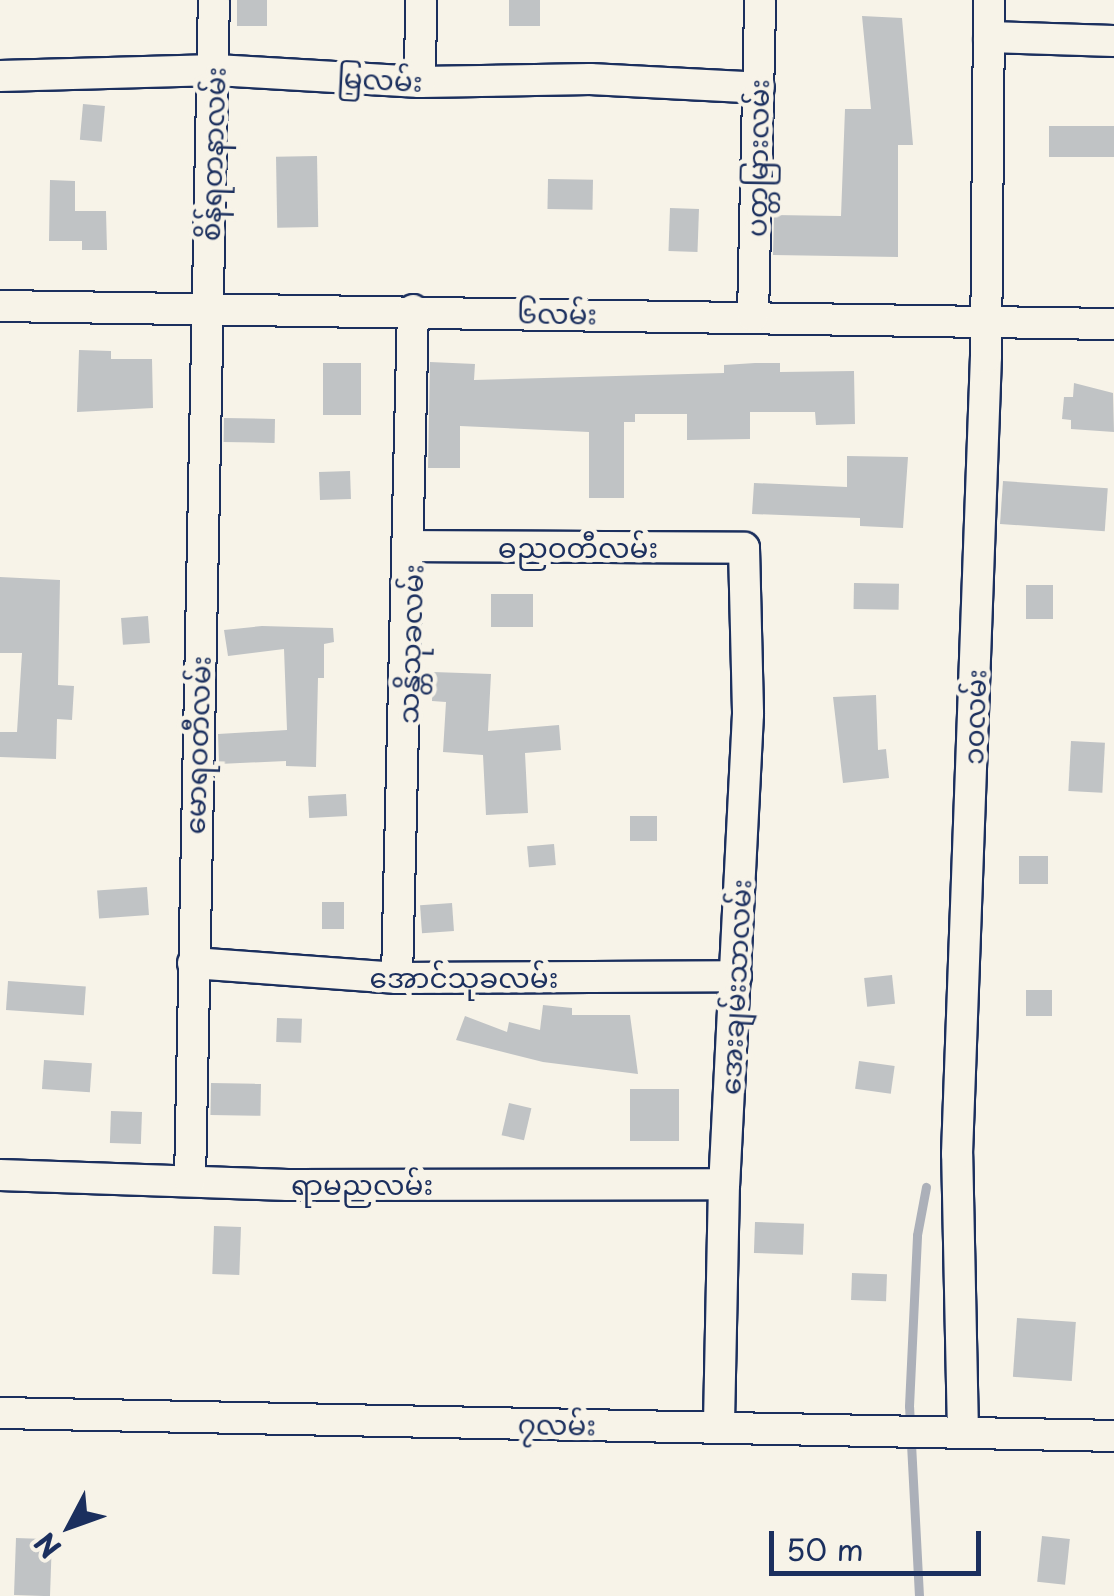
<!DOCTYPE html>
<meta charset="utf-8">
<style>
body{margin:0}
#map{position:relative;width:1114px;height:1596px;overflow:hidden;background:#f7f3e8;font-family:"Playpen Sans","Noto Sans Myanmar",sans-serif}
div>[style]{position:absolute}
[style*='--x']{left:calc(var(--x)*1px);top:calc(var(--y)*1px);width:calc(var(--w)*1px);rotate:calc(var(--a)*1deg)}
.stream>*{height:9px;margin:-4.5px;padding:0 4.5px;transform-origin:4.5px;border-radius:4.5px;background:#acb0b9}
.building>*{inset:0;background:#c0c3c5;transform-origin:0 0}
.roads{filter:drop-shadow(2px 0 #1b2f5e) drop-shadow(-2px 0 #1b2f5e) drop-shadow(0 2px #1b2f5e) drop-shadow(0 -2px #1b2f5e)}
.minor>*{height:30px;margin:-15px;padding:0 15px;transform-origin:15px;border-radius:15px;background:#f7f3e8}
span{translate:-50% -50%;white-space:nowrap;text-align:center;line-height:1.15;-webkit-text-stroke:9px #f7f3e8;paint-order:stroke}
.street-label{font-size:28px;color:#1b2f5e}
.north{position:absolute;left:20px;top:1476px;width:100px;height:100px;-webkit-text-stroke:8px #f7f3e8;paint-order:stroke;rotate:229deg;font-size:28px;font-weight:700;line-height:40px;text-align:center;color:#1b2f5e}
.north::after{content:'';display:block;margin:auto;width:35px;height:45px;background:#1b2f5e;clip-path:polygon(50% 0,100% 100%,50% 72%,0 100%)}
.scale{position:absolute;left:769px;top:1531px;width:212px;height:45px;box-sizing:border-box;border:5px solid #1b2f5e;border-top:0;padding-left:12px;font-size:30px;line-height:35px;white-space:nowrap;color:#1b2f5e;-webkit-text-stroke:8px #f7f3e8;paint-order:stroke}
</style>
<div id="map">
<div class="stream">
<i style="--x:919;--y:1596;--w:190;--a:-93"></i>
<i style="--x:909;--y:1406;--w:171;--a:-87.3"></i>
<i style="--x:917;--y:1235;--w:49;--a:-79.4"></i>
</div>
<div class="building">
<i style="left:237px;top:0;width:30px;height:26px"></i>
<i style="left:509px;top:0;width:31px;height:26px"></i>
<i style="clip-path:polygon(862px 16px,902px 18px,913px 145px,898px 145px,898px 257px,773px 255px,774px 215px,841px 216px,845px 109px,871px 109px)"></i>
<i style="left:83px;top:104px;width:22px;height:36px;rotate:5deg"></i>
<i style="left:1049px;top:126px;width:65px;height:31px"></i>
<i style="left:317px;top:156px;width:71px;height:41px;rotate:89deg"></i>
<i style="left:548px;top:179px;width:45px;height:30px;rotate:1deg"></i>
<i style="clip-path:polygon(50px 180px,75px 181px,75px 211px,106px 211px,107px 250px,82px 250px,82px 241px,49px 241px)"></i>
<i style="left:670px;top:208px;width:29px;height:43px;rotate:2deg"></i>
<i style="clip-path:polygon(79px 350px,111px 351px,111px 359px,152px 359px,153px 408px,77px 412px)"></i>
<i style="clip-path:polygon(430px 362px,475px 364px,474px 380px,724px 373px,724px 365px,755px 363px,780px 363px,780px 372px,854px 371px,855px 424px,816px 425px,815px 412px,750px 412px,750px 439px,687px 440px,687px 414px,635px 414px,635px 422px,624px 422px,624px 498px,589px 498px,589px 432px,460px 426px,460px 468px,428px 468px)"></i>
<i style="left:323px;top:363px;width:38px;height:52px"></i>
<i style="clip-path:polygon(1074px 383px,1113px 393px,1114px 432px,1071px 429px,1071px 420px,1062px 419px,1064px 397px,1073px 397px)"></i>
<i style="left:224px;top:418px;width:51px;height:24px;rotate:1deg"></i>
<i style="clip-path:polygon(847px 456px,908px 457px,903px 528px,860px 526px,860px 518px,752px 514px,754px 483px,847px 487px)"></i>
<i style="left:350px;top:471px;width:28px;height:31px;rotate:88deg"></i>
<i style="left:1003px;top:481px;width:105px;height:43px;rotate:4deg"></i>
<i style="clip-path:polygon(0 577px,60px 580px,58px 685px,74px 686px,72px 720px,57px 719px,56px 759px,0 757px,0 732px,17px 732px,22px 653px,0 653px)"></i>
<i style="left:854px;top:583px;width:45px;height:26px;rotate:1deg"></i>
<i style="left:1026px;top:585px;width:27px;height:34px"></i>
<i style="left:491px;top:594px;width:42px;height:33px"></i>
<i style="left:148px;top:616px;width:27px;height:27px;rotate:86deg"></i>
<i style="clip-path:polygon(262px 626px,333px 628px,334px 642px,324px 644px,324px 678px,318px 678px,316px 767px,286px 766px,286px 761px,219px 764px,218px 734px,287px 730px,284px 649px,228px 656px,224px 630px)"></i>
<i style="clip-path:polygon(433px 672px,491px 674px,488px 731px,559px 725px,561px 750px,525px 753px,528px 813px,486px 815px,483px 755px,443px 752px,446px 702px,432px 701px)"></i>
<i style="clip-path:polygon(876px 695px,878px 750px,886px 749px,889px 778px,843px 783px,833px 697px)"></i>
<i style="left:1071px;top:741px;width:34px;height:50px;rotate:3deg"></i>
<i style="left:346px;top:794px;width:22px;height:38px;rotate:87deg"></i>
<i style="left:630px;top:816px;width:27px;height:25px"></i>
<i style="left:554px;top:844px;width:21px;height:27px;rotate:85deg"></i>
<i style="left:1019px;top:856px;width:29px;height:28px"></i>
<i style="left:147px;top:887px;width:28px;height:50px;rotate:86deg"></i>
<i style="left:322px;top:902px;width:22px;height:27px"></i>
<i style="left:452px;top:903px;width:28px;height:32px;rotate:86deg"></i>
<i style="left:892px;top:975px;width:29px;height:28px;rotate:84deg"></i>
<i style="left:8px;top:981px;width:78px;height:29px;rotate:4deg"></i>
<i style="left:1052px;top:990px;width:26px;height:26px;rotate:90deg"></i>
<i style="clip-path:polygon(543px 1005px,572px 1008px,572px 1015px,630px 1015px,638px 1074px,543px 1062px,456px 1040px,465px 1016px,507px 1032px,509px 1022px,540px 1030px)"></i>
<i style="left:277px;top:1018px;width:25px;height:24px;rotate:2deg"></i>
<i style="left:44px;top:1060px;width:48px;height:29px;rotate:4deg"></i>
<i style="left:859px;top:1061px;width:36px;height:28px;rotate:8deg"></i>
<i style="left:211px;top:1083px;width:50px;height:32px;rotate:1deg"></i>
<i style="left:630px;top:1089px;width:49px;height:52px"></i>
<i style="left:509px;top:1103px;width:23px;height:33px;rotate:13deg"></i>
<i style="left:111px;top:1111px;width:31px;height:32px;rotate:2deg"></i>
<i style="left:755px;top:1222px;width:49px;height:31px;rotate:2deg"></i>
<i style="left:214px;top:1226px;width:27px;height:48px;rotate:2deg"></i>
<i style="left:852px;top:1273px;width:35px;height:27px;rotate:2deg"></i>
<i style="left:1017px;top:1318px;width:59px;height:59px;rotate:4deg"></i>
<i style="left:1042px;top:1536px;width:28px;height:46px;rotate:6deg"></i>
<i style="left:16px;top:1538px;width:36px;height:57px;rotate:2deg"></i>
</div>
<div class="roads">
<div class="minor">
<i style="--x:989;--y:37;--w:125;--a:1.8"></i>
<i style="--x:0;--y:76;--w:216;--a:-1.6"></i>
<i style="--x:216;--y:70;--w:204;--a:3.4"></i>
<i style="--x:420;--y:82;--w:170;--a:-1"></i>
<i style="--x:590;--y:79;--w:169;--a:3"></i>
<i style="--x:420;--y:82;--w:82;--a:-89.3"></i>
<i style="--x:0;--y:306;--w:1114;--a:0.93"></i>
<i style="--x:753;--y:316;--w:316;--a:-88.7"></i>
<i style="--x:412;--y:546;--w:332;--a:0.3"></i>
<i style="--x:744;--y:548;--w:166;--a:88.6"></i>
<i style="--x:748;--y:714;--w:471;--a:92.9"></i>
<i style="--x:724;--y:1184;--w:243;--a:91.2"></i>
<i style="--x:193;--y:963;--w:205;--a:4.2"></i>
<i style="--x:397;--y:978;--w:339;--a:-0.3"></i>
<i style="--x:397;--y:978;--w:668;--a:-88.63"></i>
<i style="--x:0;--y:1175;--w:288;--a:2"></i>
<i style="--x:288;--y:1185;--w:436;--a:-0.1"></i>
<i style="--x:190;--y:1181;--w:1181;--a:-88.84"></i>
<i style="--x:0;--y:1413;--w:1114;--a:1.18"></i>
<i style="--x:963;--y:1433;--w:279;--a:-91.2"></i>
<i style="--x:957;--y:1154;--w:798;--a:-87.92"></i>
<i style="--x:986;--y:357;--w:357;--a:-89.5"></i>
</div>
</div>
<div class="street-label">
<span style="left:380px;top:79px;rotate:3deg">မြလမ်း</span>
<span style="left:212px;top:154px;rotate:-88deg">စိန်ရတနာလမ်း</span>
<span style="left:757px;top:158px;rotate:-89deg">ပတ္တမြားလမ်း</span>
<span style="left:557px;top:313px;rotate:1deg">၆လမ်း</span>
<span style="left:578px;top:547px">ဓညဝတီလမ်း</span>
<span style="left:410px;top:644px;rotate:-88deg">သန္တိသုခလမ်း</span>
<span style="left:974px;top:717px;rotate:-88deg">၁၀လမ်း</span>
<span style="left:197px;top:745px;rotate:-88deg">မောရဝတီလမ်း</span>
<span style="left:464px;top:977px">အောင်သုခလမ်း</span>
<span style="left:735px;top:987px;rotate:-87deg">အေးချမ်းသာလမ်း</span>
<span style="left:362px;top:1184px">ရာမညလမ်း</span>
<span style="left:557px;top:1424px;rotate:1deg">၇လမ်း</span>
</div>
<div class="north">N</div>
<div class="scale">50 m</div>
</div>
